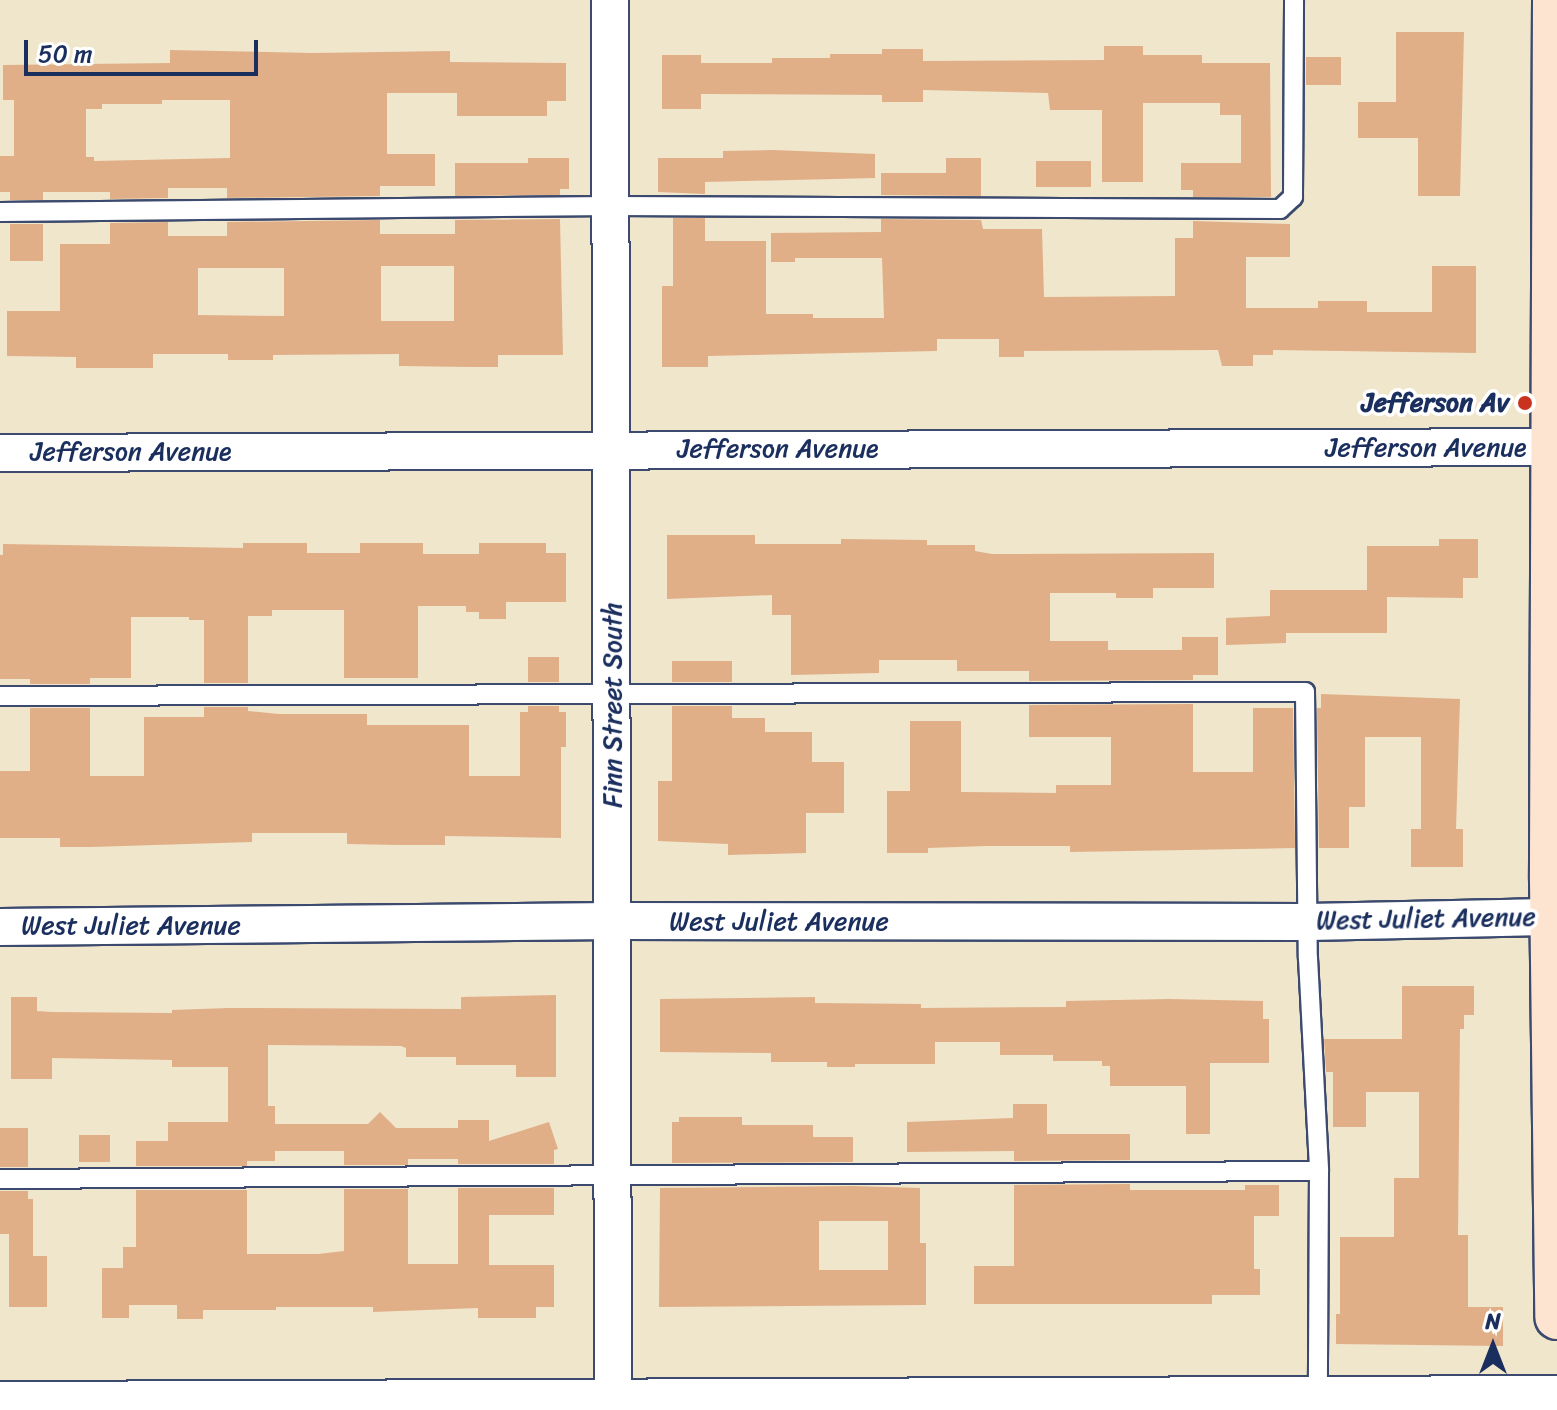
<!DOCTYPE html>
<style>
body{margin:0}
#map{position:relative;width:1557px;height:1410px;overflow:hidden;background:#f0e6cb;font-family:Sriracha,sans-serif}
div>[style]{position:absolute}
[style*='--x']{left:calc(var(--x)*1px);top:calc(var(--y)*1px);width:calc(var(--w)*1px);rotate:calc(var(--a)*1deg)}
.building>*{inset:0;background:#e0af88;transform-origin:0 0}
.roads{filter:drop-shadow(2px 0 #3b4a6e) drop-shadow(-2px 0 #3b4a6e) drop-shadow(0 2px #3b4a6e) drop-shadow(0 -2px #3b4a6e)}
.lane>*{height:18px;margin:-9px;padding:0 9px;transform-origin:9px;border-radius:9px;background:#fff}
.street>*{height:36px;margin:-18px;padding:0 18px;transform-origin:18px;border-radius:18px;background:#fff}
.secondary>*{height:44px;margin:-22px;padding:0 22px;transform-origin:22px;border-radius:22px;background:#fde4d0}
.dots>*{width:22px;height:22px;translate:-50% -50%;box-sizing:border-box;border:4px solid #fff;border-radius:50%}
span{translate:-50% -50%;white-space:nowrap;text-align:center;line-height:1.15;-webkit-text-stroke:7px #fff;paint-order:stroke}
.poi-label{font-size:26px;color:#1b2f5e;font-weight:700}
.right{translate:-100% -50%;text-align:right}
.street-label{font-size:26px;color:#1b2f5e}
.north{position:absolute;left:1453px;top:1306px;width:80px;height:80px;-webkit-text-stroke:6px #fff;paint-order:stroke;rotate:0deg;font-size:22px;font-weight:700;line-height:32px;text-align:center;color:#1b2f5e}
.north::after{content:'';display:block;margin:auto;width:28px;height:36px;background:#1b2f5e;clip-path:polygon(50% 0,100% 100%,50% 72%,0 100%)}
.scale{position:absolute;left:24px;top:40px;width:234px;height:36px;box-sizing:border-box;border:4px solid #1b2f5e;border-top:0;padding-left:10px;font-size:24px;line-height:28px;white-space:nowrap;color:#1b2f5e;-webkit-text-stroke:6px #fff;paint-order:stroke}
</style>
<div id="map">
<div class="building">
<i style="clip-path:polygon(1396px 32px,1464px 32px,1460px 196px,1418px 196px,1418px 138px,1358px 138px,1358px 102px,1396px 102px)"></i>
<i style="clip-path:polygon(1104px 46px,1143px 46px,1143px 55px,1202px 55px,1202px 63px,1270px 63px,1271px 197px,1193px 197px,1193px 190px,1181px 190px,1181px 163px,1241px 163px,1241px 115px,1220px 115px,1220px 103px,1143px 103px,1143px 182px,1102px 182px,1102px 110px,1050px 110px,1048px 93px,923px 90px,923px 102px,882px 102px,882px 95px,701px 94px,701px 109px,662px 109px,662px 55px,701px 55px,701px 63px,772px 63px,772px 58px,830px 58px,830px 54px,882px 54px,882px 49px,923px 49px,923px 61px,1104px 60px)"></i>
<i style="clip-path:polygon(evenodd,170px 50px,314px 53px,450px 51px,450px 62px,566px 63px,566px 101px,547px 101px,547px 116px,457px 116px,457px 93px,387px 93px,387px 154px,435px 154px,435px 186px,380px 186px,380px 196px,227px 198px,227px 188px,168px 188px,168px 198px,110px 199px,110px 192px,43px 192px,43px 200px,10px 200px,10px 192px,0 192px,0 156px,14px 156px,14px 100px,3px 100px,3px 65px,170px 63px,170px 50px,162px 100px,230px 100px,230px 158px,94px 161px,94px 157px,86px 157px,86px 109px,102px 109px,102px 104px,162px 104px,162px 100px)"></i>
<i style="left:1306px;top:57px;width:35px;height:28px"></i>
<i style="clip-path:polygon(773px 150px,875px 154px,875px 178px,705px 182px,705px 194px,658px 192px,658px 158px,723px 158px,723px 151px)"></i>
<i style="clip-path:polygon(528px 158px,569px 158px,569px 189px,560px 189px,560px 195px,455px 196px,455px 163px,528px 163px)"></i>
<i style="clip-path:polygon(946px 158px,981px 158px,981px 196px,881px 195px,881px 173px,946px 173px)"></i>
<i style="left:1036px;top:161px;width:55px;height:26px"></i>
<i style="clip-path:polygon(673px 218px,705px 218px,705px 241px,766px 241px,766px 314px,813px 314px,813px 318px,884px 318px,882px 258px,795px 258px,795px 262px,771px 262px,771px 233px,881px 232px,881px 219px,981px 220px,983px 229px,1042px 229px,1044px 297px,1175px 296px,1175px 238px,1193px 238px,1193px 221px,1290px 224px,1290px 257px,1246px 257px,1246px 308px,1318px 308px,1318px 301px,1367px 301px,1367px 312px,1432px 312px,1432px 266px,1476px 266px,1476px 353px,1273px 350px,1273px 355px,1253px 355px,1253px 366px,1222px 366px,1218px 350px,1024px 351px,1024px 357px,999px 357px,999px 339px,937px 339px,937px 351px,708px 356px,708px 367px,662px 367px,662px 286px,673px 286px)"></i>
<i style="clip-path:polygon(evenodd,560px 219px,563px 355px,498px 355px,498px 367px,471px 367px,399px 366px,399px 354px,273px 355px,273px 360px,228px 360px,228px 354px,153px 354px,153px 368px,76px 368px,76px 357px,7px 356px,7px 311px,60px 311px,60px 244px,110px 244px,110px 223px,168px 222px,168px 236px,227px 236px,227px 222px,380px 220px,380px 234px,455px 234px,455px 220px,560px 219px,381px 266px,454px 266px,454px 321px,381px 321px,381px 266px,560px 219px,198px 268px,284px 268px,284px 316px,198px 315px,198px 268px)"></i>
<i style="left:10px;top:224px;width:33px;height:37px"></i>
<i style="clip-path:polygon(667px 535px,755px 535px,755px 544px,841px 544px,841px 539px,927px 540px,927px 545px,975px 545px,975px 551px,992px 554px,1214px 553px,1214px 588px,1153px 588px,1153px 598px,1116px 598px,1116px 593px,1050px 593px,1050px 641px,1108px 641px,1108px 650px,1182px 650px,1182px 637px,1218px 637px,1218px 675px,1193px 675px,1193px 680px,1029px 681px,1029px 671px,957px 671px,957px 660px,879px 660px,879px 673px,791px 675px,791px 615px,772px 615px,772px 595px,667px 599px)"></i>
<i style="clip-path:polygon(1439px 539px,1478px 539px,1478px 578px,1463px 578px,1463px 598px,1387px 597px,1387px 633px,1286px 633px,1286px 643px,1226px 645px,1226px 618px,1270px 616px,1270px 590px,1367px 590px,1367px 546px,1439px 546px)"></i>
<i style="clip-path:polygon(243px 543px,307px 543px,307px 553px,360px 553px,360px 543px,423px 543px,423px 554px,479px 554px,479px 543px,546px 543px,546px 553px,566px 553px,566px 602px,506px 602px,506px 619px,479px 619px,479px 612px,466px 612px,466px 606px,418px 606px,418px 678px,344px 678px,344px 610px,272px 610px,272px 616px,248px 616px,248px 683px,204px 683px,204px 620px,189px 620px,189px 617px,131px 617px,131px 678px,90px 678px,90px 684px,30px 684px,30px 679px,0 679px,0 555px,3px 555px,3px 544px,243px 548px)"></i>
<i style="left:528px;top:657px;width:31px;height:25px"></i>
<i style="left:672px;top:661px;width:60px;height:21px"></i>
<i style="clip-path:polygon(1321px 694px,1460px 699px,1456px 829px,1463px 829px,1463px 867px,1411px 867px,1411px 829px,1421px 829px,1421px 737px,1365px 737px,1365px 807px,1349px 807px,1349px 848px,1319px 848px,1317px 708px,1321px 708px)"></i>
<i style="clip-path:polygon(1193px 704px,1193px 772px,1253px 772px,1253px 708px,1293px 708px,1295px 848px,1070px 852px,1070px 846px,986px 846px,928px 848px,928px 853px,887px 853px,887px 791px,910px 791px,910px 721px,961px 721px,961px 792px,1056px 793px,1056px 785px,1111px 785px,1111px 737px,1029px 737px,1029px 705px)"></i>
<i style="clip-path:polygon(528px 706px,559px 706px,559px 712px,566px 712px,566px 747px,561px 747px,561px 838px,445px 836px,445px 845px,398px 845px,347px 844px,347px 833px,252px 833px,252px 842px,91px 847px,60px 847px,60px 838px,0 838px,0 771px,30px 771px,30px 708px,90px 708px,90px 776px,144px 776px,144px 717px,204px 717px,204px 707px,248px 707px,248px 711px,279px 714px,367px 714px,367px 725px,469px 725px,469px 776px,520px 776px,520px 712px,528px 712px)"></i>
<i style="clip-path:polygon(672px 706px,732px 706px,732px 718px,765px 718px,765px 732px,812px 732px,812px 762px,844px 762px,844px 813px,806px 813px,806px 853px,728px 855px,728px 844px,658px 841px,658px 781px,672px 781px)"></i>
<i style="clip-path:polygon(1402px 986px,1474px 986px,1474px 1015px,1464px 1015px,1464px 1029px,1460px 1029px,1458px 1235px,1468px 1235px,1468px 1307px,1503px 1307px,1503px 1346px,1336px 1344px,1336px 1314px,1340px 1314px,1340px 1237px,1394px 1237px,1394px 1178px,1419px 1178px,1419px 1092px,1366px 1092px,1366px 1127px,1333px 1127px,1333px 1072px,1326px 1072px,1324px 1039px,1402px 1039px)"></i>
<i style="clip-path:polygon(556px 995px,556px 1077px,516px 1077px,516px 1065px,456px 1065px,456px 1057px,406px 1057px,406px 1048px,401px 1046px,268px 1045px,268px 1106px,275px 1106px,275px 1124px,368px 1124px,380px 1112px,396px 1128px,458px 1128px,458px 1120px,489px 1120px,489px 1141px,549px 1122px,558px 1149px,554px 1150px,554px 1164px,458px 1164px,458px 1159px,408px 1159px,408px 1165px,344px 1165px,344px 1151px,275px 1151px,275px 1161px,247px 1161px,247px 1166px,136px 1166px,136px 1141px,168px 1141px,168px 1122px,228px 1122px,228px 1067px,172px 1067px,172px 1060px,52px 1058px,52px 1079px,11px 1079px,11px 997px,37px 997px,37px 1011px,52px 1012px,172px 1013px,172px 1010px,228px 1008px,461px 1009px,461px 997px)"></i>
<i style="clip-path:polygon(815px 997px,815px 1003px,921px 1004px,921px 1008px,1066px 1007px,1066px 1001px,1169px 999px,1263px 1001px,1263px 1019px,1269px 1019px,1269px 1063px,1210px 1063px,1210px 1134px,1186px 1134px,1186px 1086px,1110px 1086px,1110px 1066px,1102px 1066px,1102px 1061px,1053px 1061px,1053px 1055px,1000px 1055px,1000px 1042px,935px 1042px,935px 1064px,855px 1064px,855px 1067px,827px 1067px,827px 1062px,771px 1062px,771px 1053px,660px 1052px,660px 999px)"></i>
<i style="clip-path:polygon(1013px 1104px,1047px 1104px,1047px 1134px,1130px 1134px,1130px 1160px,1014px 1161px,1014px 1151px,907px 1152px,907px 1122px,1013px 1118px)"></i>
<i style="clip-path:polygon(679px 1117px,742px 1117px,742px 1125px,813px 1125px,813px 1137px,853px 1137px,853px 1162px,672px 1163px,672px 1122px,679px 1122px)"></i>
<i style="left:0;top:1128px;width:28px;height:39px"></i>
<i style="left:79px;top:1135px;width:31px;height:27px"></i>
<i style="clip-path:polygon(1130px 1184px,1130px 1190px,1245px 1190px,1245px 1185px,1279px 1185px,1279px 1216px,1254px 1216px,1254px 1269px,1260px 1269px,1260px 1295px,1212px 1295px,1212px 1304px,974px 1304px,974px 1266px,1014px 1266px,1014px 1185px)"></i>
<i style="clip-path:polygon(evenodd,853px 1186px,920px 1188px,920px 1243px,926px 1243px,926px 1305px,659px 1307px,660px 1188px,853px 1186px,819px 1221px,888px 1221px,888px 1270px,819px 1270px,819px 1221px)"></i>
<i style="clip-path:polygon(458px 1188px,554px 1188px,554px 1215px,489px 1215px,489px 1265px,554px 1265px,554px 1307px,536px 1307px,536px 1318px,478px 1318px,478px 1308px,373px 1312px,373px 1307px,276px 1307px,276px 1310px,203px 1310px,203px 1319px,177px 1319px,177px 1305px,129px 1305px,129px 1318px,102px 1318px,102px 1268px,123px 1268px,123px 1247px,136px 1247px,136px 1190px,247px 1190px,247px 1254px,318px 1254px,344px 1251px,344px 1189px,408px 1189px,408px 1264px,458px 1264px)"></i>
<i style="clip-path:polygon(0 1191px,28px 1191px,28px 1199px,33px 1199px,33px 1256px,47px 1256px,47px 1307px,9px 1307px,9px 1234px,0 1234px)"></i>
</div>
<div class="roads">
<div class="lane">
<i style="--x:0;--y:212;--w:612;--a:-0.56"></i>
<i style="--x:612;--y:206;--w:668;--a:0.26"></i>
<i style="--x:1280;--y:209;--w:18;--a:-43"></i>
<i style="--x:1293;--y:197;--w:197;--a:-89.7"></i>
<i style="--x:0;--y:696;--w:1305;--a:-0.18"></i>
<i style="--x:1305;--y:692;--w:266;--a:89.4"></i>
<i style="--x:1308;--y:958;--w:213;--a:87"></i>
<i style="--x:1319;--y:1171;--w:224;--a:90.3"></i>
<i style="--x:0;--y:1179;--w:1319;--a:-0.35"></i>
</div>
<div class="street">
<i style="--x:610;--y:0;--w:1410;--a:89.88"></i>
<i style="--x:0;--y:453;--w:1557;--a:-0.22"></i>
<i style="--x:0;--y:927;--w:613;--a:-0.56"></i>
<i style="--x:613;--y:921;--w:695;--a:0.08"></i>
<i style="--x:1308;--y:922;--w:249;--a:-1.2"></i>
<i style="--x:0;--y:1400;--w:1557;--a:-0.22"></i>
</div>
<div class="secondary">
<i style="--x:1555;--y:0;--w:880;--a:90.2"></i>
<i style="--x:1552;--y:880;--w:437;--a:89.3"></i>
</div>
</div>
<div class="dots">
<i style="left:1525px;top:403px;background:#c8321e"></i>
</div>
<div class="poi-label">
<span class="right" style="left:1509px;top:403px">Jefferson Av</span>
</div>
<div class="street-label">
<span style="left:1426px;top:448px">Jefferson Avenue</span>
<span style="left:778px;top:449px">Jefferson Avenue</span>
<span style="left:131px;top:452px">Jefferson Avenue</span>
<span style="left:613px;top:705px;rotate:-90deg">Finn Street South</span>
<span style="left:1426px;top:919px;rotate:-1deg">West Juliet Avenue</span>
<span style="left:779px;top:922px">West Juliet Avenue</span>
<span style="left:131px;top:926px">West Juliet Avenue</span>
</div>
<div class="north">N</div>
<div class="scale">50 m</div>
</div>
